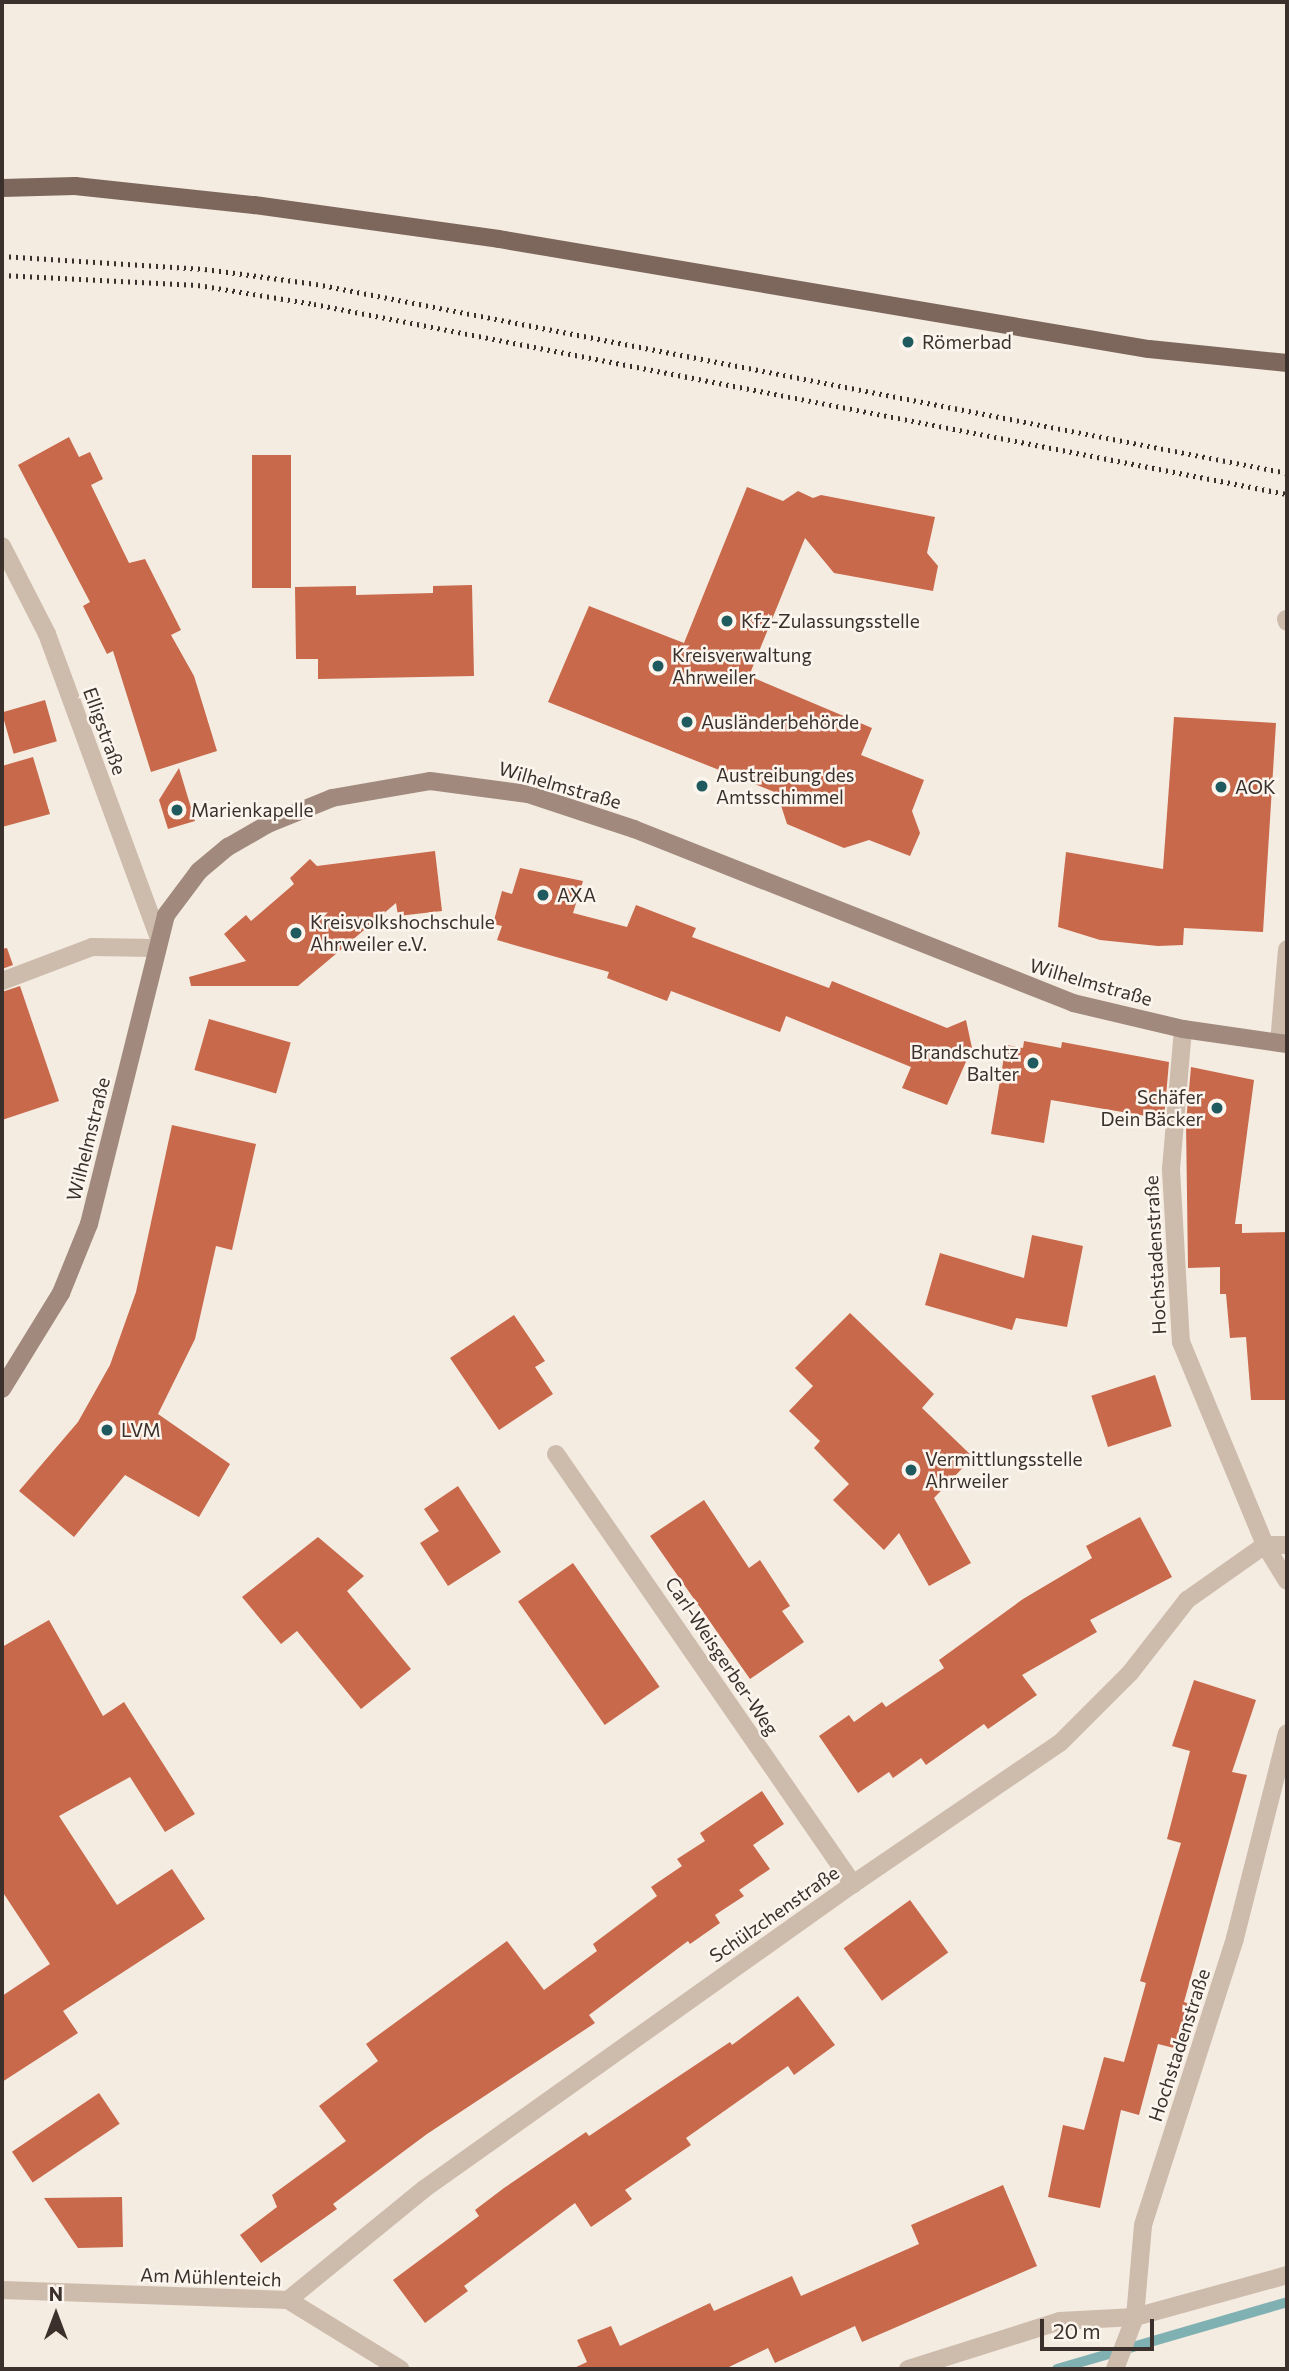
<!DOCTYPE html>
<meta charset="utf-8">
<style>
body{margin:0}
#map{position:relative;width:1289px;height:2371px;overflow:hidden;background:#f4ebe1;font-family:Commissioner,sans-serif}
div>[style]{position:absolute}
[style*='--x']{left:calc(var(--x)*1px);top:calc(var(--y)*1px);width:calc(var(--w)*1px);rotate:calc(var(--a)*1deg)}
.stream>*{height:10px;margin:-5px;padding:0 5px;transform-origin:5px;border-radius:5px;background:#7fb0b2}
.building>*{inset:0;background:#c8694b;transform-origin:0 0}
.service>*{height:18px;margin:-9px;padding:0 9px;transform-origin:9px;border-radius:9px;background:#cdbbac}
.minor>*{height:18px;margin:-9px;padding:0 9px;transform-origin:9px;border-radius:9px;background:#cdbbac}
.secondary>*{height:18px;margin:-9px;padding:0 9px;transform-origin:9px;border-radius:9px;background:#a18a7d}
.primary>*{height:18px;margin:-9px;padding:0 9px;transform-origin:9px;border-radius:9px;background:#7d675c}
.rail>*{height:5px;margin-top:-2.5px;transform-origin:0;background:repeating-linear-gradient(90deg,#3b302b 0 2px,transparent 0 7px)}
.dots>*{width:19px;height:19px;translate:-50% -50%;box-sizing:border-box;border:4px solid #fbf5ee;border-radius:50%}
span{translate:-50% -50%;white-space:nowrap;text-align:center;line-height:1.15;-webkit-text-stroke:5px #fbf5ee;paint-order:stroke}
.poi-label{font-size:19px;color:#3b302b}
.left{translate:0 -50%;text-align:left}
.right{translate:-100% -50%;text-align:right}
.street-label{font-size:19px;color:#3b302b}
.frame{position:absolute;inset:0;border:4px solid #3b302b;pointer-events:none}
.north{position:absolute;left:21px;top:2280px;width:70px;height:70px;-webkit-text-stroke:5px #fbf5ee;paint-order:stroke;rotate:0deg;font-size:19px;font-weight:700;line-height:28px;text-align:center;color:#3b302b}
.north::after{content:'';display:block;margin:auto;width:24px;height:32px;background:#3b302b;clip-path:polygon(50% 0,100% 100%,50% 72%,0 100%)}
.scale{position:absolute;left:1040px;top:2319px;width:114px;height:32px;box-sizing:border-box;border:4px solid #3b302b;border-top:0;padding-left:9px;font-size:21px;line-height:24px;white-space:nowrap;color:#3b302b;-webkit-text-stroke:5px #fbf5ee;paint-order:stroke}
</style>
<div id="map">
<div class="stream">
<i style="--x:1057;--y:2369;--w:240;--a:-16.2"></i>
</div>
<div class="building">
<i style="clip-path:polygon(69px 437px,79px 457px,90px 452px,103px 479px,91px 485px,129px 563px,145px 559px,181px 630px,171px 635px,194px 676px,217px 751px,151px 772px,113px 651px,107px 654px,83px 606px,90px 602px,18px 465px)"></i>
<i style="left:252px;top:455px;width:39px;height:133px"></i>
<i style="clip-path:polygon(747px 487px,783px 501px,798px 491px,813px 498px,821px 495px,935px 517px,927px 553px,938px 566px,933px 591px,834px 573px,805px 538px,749px 676px,872px 728px,861px 755px,924px 780px,912px 811px,920px 833px,910px 856px,869px 840px,844px 848px,787px 824px,777px 793px,548px 702px,589px 606px,684px 643px)"></i>
<i style="clip-path:polygon(472px 585px,474px 676px,318px 679px,318px 659px,296px 659px,295px 587px,356px 586px,356px 595px,433px 593px,433px 586px)"></i>
<i style="left:45px;top:700px;width:43px;height:45px;rotate:74deg"></i>
<i style="clip-path:polygon(1174px 717px,1276px 723px,1263px 932px,1184px 928px,1183px 945px,1158px 946px,1100px 940px,1058px 927px,1066px 852px,1163px 869px)"></i>
<i style="clip-path:polygon(33px 757px,50px 814px,2px 827px,2px 766px)"></i>
<i style="clip-path:polygon(179px 768px,195px 821px,168px 829px,159px 800px)"></i>
<i style="clip-path:polygon(435px 851px,442px 911px,398px 916px,396px 903px,298px 986px,191px 986px,189px 977px,246px 961px,224px 934px,246px 915px,251px 921px,294px 884px,290px 878px,310px 859px,317px 866px)"></i>
<i style="clip-path:polygon(520px 868px,583px 881px,573px 913px,627px 927px,636px 905px,696px 928px,692px 937px,829px 988px,832px 981px,947px 1028px,966px 1020px,972px 1048px,947px 1105px,902px 1088px,911px 1067px,786px 1016px,780px 1032px,671px 991px,667px 1001px,607px 978px,609px 972px,497px 940px,502px 926px,493px 924px,502px 891px,512px 894px)"></i>
<i style="clip-path:polygon(7px 948px,13px 965px,2px 969px,2px 949px)"></i>
<i style="clip-path:polygon(20px 986px,59px 1101px,2px 1120px,2px 992px)"></i>
<i style="left:209px;top:1019px;width:85px;height:53px;rotate:16deg"></i>
<i style="clip-path:polygon(1024px 1041px,1061px 1048px,1062px 1042px,1169px 1062px,1164px 1119px,1051px 1100px,1044px 1143px,991px 1134px,1006px 1045px,1023px 1048px)"></i>
<i style="clip-path:polygon(1191px 1067px,1254px 1080px,1235px 1224px,1242px 1224px,1242px 1233px,1287px 1232px,1287px 1400px,1251px 1400px,1246px 1337px,1230px 1338px,1226px 1294px,1220px 1294px,1220px 1267px,1188px 1268px,1186px 1123px)"></i>
<i style="clip-path:polygon(172px 1125px,256px 1144px,232px 1250px,216px 1246px,195px 1339px,158px 1414px,230px 1464px,199px 1517px,125px 1475px,74px 1537px,19px 1491px,78px 1422px,110px 1365px,136px 1292px)"></i>
<i style="clip-path:polygon(1032px 1235px,1083px 1246px,1067px 1327px,1016px 1318px,1012px 1330px,925px 1305px,940px 1253px,1024px 1278px)"></i>
<i style="clip-path:polygon(850px 1313px,934px 1394px,922px 1408px,973px 1457px,934px 1498px,971px 1563px,929px 1586px,899px 1533px,884px 1550px,833px 1500px,849px 1484px,814px 1448px,820px 1441px,789px 1411px,813px 1386px,795px 1368px)"></i>
<i style="clip-path:polygon(514px 1315px,545px 1361px,535px 1367px,553px 1394px,499px 1430px,450px 1358px)"></i>
<i style="left:1155px;top:1375px;width:54px;height:67px;rotate:72deg"></i>
<i style="clip-path:polygon(458px 1486px,501px 1552px,448px 1586px,420px 1543px,439px 1531px,424px 1509px)"></i>
<i style="clip-path:polygon(704px 1500px,749px 1568px,760px 1560px,790px 1606px,782px 1611px,804px 1642px,750px 1679px,650px 1536px)"></i>
<i style="clip-path:polygon(1140px 1517px,1172px 1577px,1090px 1620px,1097px 1632px,1022px 1675px,1037px 1695px,988px 1729px,984px 1724px,926px 1765px,921px 1758px,893px 1778px,889px 1772px,858px 1793px,819px 1736px,849px 1715px,854px 1722px,882px 1702px,886px 1707px,944px 1668px,939px 1660px,1023px 1599px,1092px 1558px,1086px 1546px)"></i>
<i style="clip-path:polygon(318px 1537px,364px 1576px,347px 1591px,411px 1669px,361px 1709px,297px 1631px,281px 1644px,242px 1597px)"></i>
<i style="left:573px;top:1563px;width:151px;height:67px;rotate:55deg"></i>
<i style="clip-path:polygon(49px 1620px,103px 1716px,124px 1702px,195px 1814px,165px 1832px,130px 1777px,59px 1816px,117px 1905px,172px 1869px,205px 1919px,63px 2011px,78px 2033px,2px 2082px,2px 1996px,50px 1964px,2px 1891px,2px 1647px)"></i>
<i style="clip-path:polygon(1194px 1680px,1256px 1700px,1232px 1772px,1247px 1775px,1184px 2002px,1190px 2004px,1178px 2049px,1158px 2044px,1139px 2115px,1121px 2110px,1100px 2208px,1048px 2197px,1063px 2125px,1084px 2130px,1104px 2057px,1124px 2062px,1146px 1983px,1140px 1981px,1181px 1843px,1167px 1839px,1190px 1751px,1172px 1746px)"></i>
<i style="clip-path:polygon(762px 1791px,784px 1824px,753px 1845px,770px 1869px,739px 1890px,744px 1896px,715px 1915px,720px 1923px,690px 1944px,688px 1941px,589px 2015px,595px 2023px,427px 2134px,333px 2204px,337px 2209px,261px 2263px,240px 2235px,277px 2207px,272px 2195px,346px 2141px,319px 2106px,378px 2061px,366px 2044px,507px 1941px,544px 1990px,597px 1951px,593px 1944px,657px 1896px,651px 1887px,682px 1866px,677px 1859px,705px 1841px,700px 1833px)"></i>
<i style="left:910px;top:1900px;width:65px;height:82px;rotate:54deg"></i>
<i style="clip-path:polygon(798px 1996px,835px 2045px,794px 2075px,788px 2066px,686px 2138px,691px 2145px,625px 2190px,632px 2199px,591px 2227px,575px 2203px,464px 2286px,468px 2291px,425px 2323px,393px 2280px,479px 2216px,475px 2210px,504px 2188px,586px 2132px,589px 2136px,730px 2042px,732px 2045px)"></i>
<i style="left:99px;top:2093px;width:37px;height:105px;rotate:56deg"></i>
<i style="clip-path:polygon(1003px 2185px,1037px 2266px,862px 2342px,855px 2326px,775px 2363px,768px 2348px,725px 2369px,572px 2369px,587px 2362px,577px 2340px,611px 2326px,620px 2346px,710px 2303px,714px 2311px,792px 2276px,801px 2296px,919px 2244px,911px 2225px)"></i>
<i style="clip-path:polygon(122px 2197px,123px 2247px,78px 2248px,44px 2198px)"></i>
</div>
<div class="service">
<i style="--x:1286;--y:619;--w:3;--a:72"></i>
<i style="--x:1279;--y:1043;--w:94;--a:-85.1"></i>
</div>
<div class="minor">
<i style="--x:2;--y:546;--w:99;--a:62.9"></i>
<i style="--x:47;--y:634;--w:322;--a:69.8"></i>
<i style="--x:2;--y:981;--w:96;--a:-20.7"></i>
<i style="--x:92;--y:947;--w:63;--a:0.9"></i>
<i style="--x:1183;--y:1029;--w:142;--a:94.9"></i>
<i style="--x:1171;--y:1170;--w:172;--a:86.7"></i>
<i style="--x:1181;--y:1342;--w:220;--a:67.5"></i>
<i style="--x:1265;--y:1545;--w:42;--a:58.6"></i>
<i style="--x:556;--y:1454;--w:523;--a:55.37"></i>
<i style="--x:1265;--y:1545;--w:22;--a:0"></i>
<i style="--x:2;--y:2290;--w:286;--a:2"></i>
<i style="--x:288;--y:2300;--w:132;--a:31.6"></i>
<i style="--x:288;--y:2300;--w:176;--a:-39.2"></i>
<i style="--x:424;--y:2189;--w:526;--a:-35.41"></i>
<i style="--x:853;--y:1884;--w:250;--a:-34.3"></i>
<i style="--x:1060;--y:1743;--w:99;--a:-45"></i>
<i style="--x:1130;--y:1673;--w:93;--a:-52"></i>
<i style="--x:1187;--y:1600;--w:95;--a:-35.2"></i>
<i style="--x:908;--y:2369;--w:159;--a:-17.5"></i>
<i style="--x:1060;--y:2321;--w:75;--a:-3.1"></i>
<i style="--x:1135;--y:2317;--w:158;--a:-15.4"></i>
<i style="--x:1115;--y:2369;--w:56;--a:-69"></i>
<i style="--x:1135;--y:2317;--w:92;--a:-85"></i>
<i style="--x:1143;--y:2225;--w:301;--a:-72.2"></i>
<i style="--x:1235;--y:1938;--w:211;--a:-75.8"></i>
</div>
<div class="secondary">
<i style="--x:2;--y:1389;--w:113;--a:-58.4"></i>
<i style="--x:61;--y:1293;--w:74;--a:-67.9"></i>
<i style="--x:89;--y:1224;--w:318;--a:-76"></i>
<i style="--x:166;--y:915;--w:55;--a:-53.1"></i>
<i style="--x:199;--y:871;--w:38;--a:-40"></i>
<i style="--x:228;--y:847;--w:46;--a:-29.9"></i>
<i style="--x:268;--y:824;--w:69;--a:-22.1"></i>
<i style="--x:332;--y:798;--w:99;--a:-9.8"></i>
<i style="--x:430;--y:781;--w:99;--a:7.6"></i>
<i style="--x:528;--y:794;--w:112;--a:18.3"></i>
<i style="--x:634;--y:829;--w:472;--a:21.6"></i>
<i style="--x:1073;--y:1003;--w:113;--a:13.3"></i>
<i style="--x:1183;--y:1029;--w:105;--a:8.2"></i>
</div>
<div class="primary">
<i style="--x:2;--y:188;--w:73;--a:-1.6"></i>
<i style="--x:75;--y:186;--w:180;--a:6.1"></i>
<i style="--x:254;--y:205;--w:247;--a:7.9"></i>
<i style="--x:499;--y:239;--w:659;--a:9.61"></i>
<i style="--x:1149;--y:349;--w:139;--a:5.8"></i>
</div>
<div class="rail">
<i style="--x:2;--y:256;--w:203;--a:3.7"></i>
<i style="--x:205;--y:269;--w:112;--a:7.7"></i>
<i style="--x:316;--y:284;--w:989;--a:11.01"></i>
<i style="--x:2;--y:275;--w:196;--a:2.9"></i>
<i style="--x:198;--y:285;--w:118;--a:9.3"></i>
<i style="--x:314;--y:304;--w:991;--a:11.05"></i>
</div>
<div class="dots">
<i style="left:908px;top:342px;background:#1f5a5e"></i>
<i style="left:727px;top:621px;background:#1f5a5e"></i>
<i style="left:658px;top:666px;background:#1f5a5e"></i>
<i style="left:687px;top:722px;background:#1f5a5e"></i>
<i style="left:702px;top:786px;background:#1f5a5e"></i>
<i style="left:1221px;top:787px;background:#1f5a5e"></i>
<i style="left:177px;top:810px;background:#1f5a5e"></i>
<i style="left:543px;top:895px;background:#1f5a5e"></i>
<i style="left:296px;top:933px;background:#1f5a5e"></i>
<i style="left:1033px;top:1063px;background:#1f5a5e"></i>
<i style="left:1217px;top:1108px;background:#1f5a5e"></i>
<i style="left:107px;top:1430px;background:#1f5a5e"></i>
<i style="left:911px;top:1470px;background:#1f5a5e"></i>
</div>
<div class="poi-label">
<span class="left" style="left:922px;top:342px">Römerbad</span>
<span class="left" style="left:741px;top:621px">Kfz-Zulassungsstelle</span>
<span class="left" style="left:672px;top:666px">Kreisverwaltung<br>Ahrweiler</span>
<span class="left" style="left:701px;top:722px">Ausländerbehörde</span>
<span class="left" style="left:716px;top:786px">Austreibung des<br>Amtsschimmel</span>
<span class="left" style="left:1235px;top:787px">AOK</span>
<span class="left" style="left:191px;top:810px">Marienkapelle</span>
<span class="left" style="left:557px;top:895px">AXA</span>
<span class="left" style="left:310px;top:933px">Kreisvolkshochschule<br>Ahrweiler e.V.</span>
<span class="right" style="left:1019px;top:1063px">Brandschutz<br>Balter</span>
<span class="right" style="left:1203px;top:1108px">Schäfer<br>Dein Bäcker</span>
<span class="left" style="left:121px;top:1430px">LVM</span>
<span class="left" style="left:925px;top:1470px">Vermittlungsstelle<br>Ahrweiler</span>
</div>
<div class="street-label">
<span style="left:105px;top:731px;rotate:70deg">Elligstraße</span>
<span style="left:560px;top:785px;rotate:16deg">Wilhelmstraße</span>
<span style="left:1091px;top:982px;rotate:16deg">Wilhelmstraße</span>
<span style="left:88px;top:1139px;rotate:-76deg">Wilhelmstraße</span>
<span style="left:1155px;top:1255px;rotate:-93deg">Hochstadenstraße</span>
<span style="left:722px;top:1656px;rotate:56deg">Carl-Weisgerber-Weg</span>
<span style="left:774px;top:1914px;rotate:-35deg">Schülzchenstraße</span>
<span style="left:1179px;top:2045px;rotate:-72deg">Hochstadenstraße</span>
<span style="left:211px;top:2277px;rotate:2deg">Am Mühlenteich</span>
</div>
<div class="frame"></div>
<div class="north">N</div>
<div class="scale">20 m</div>
</div>
